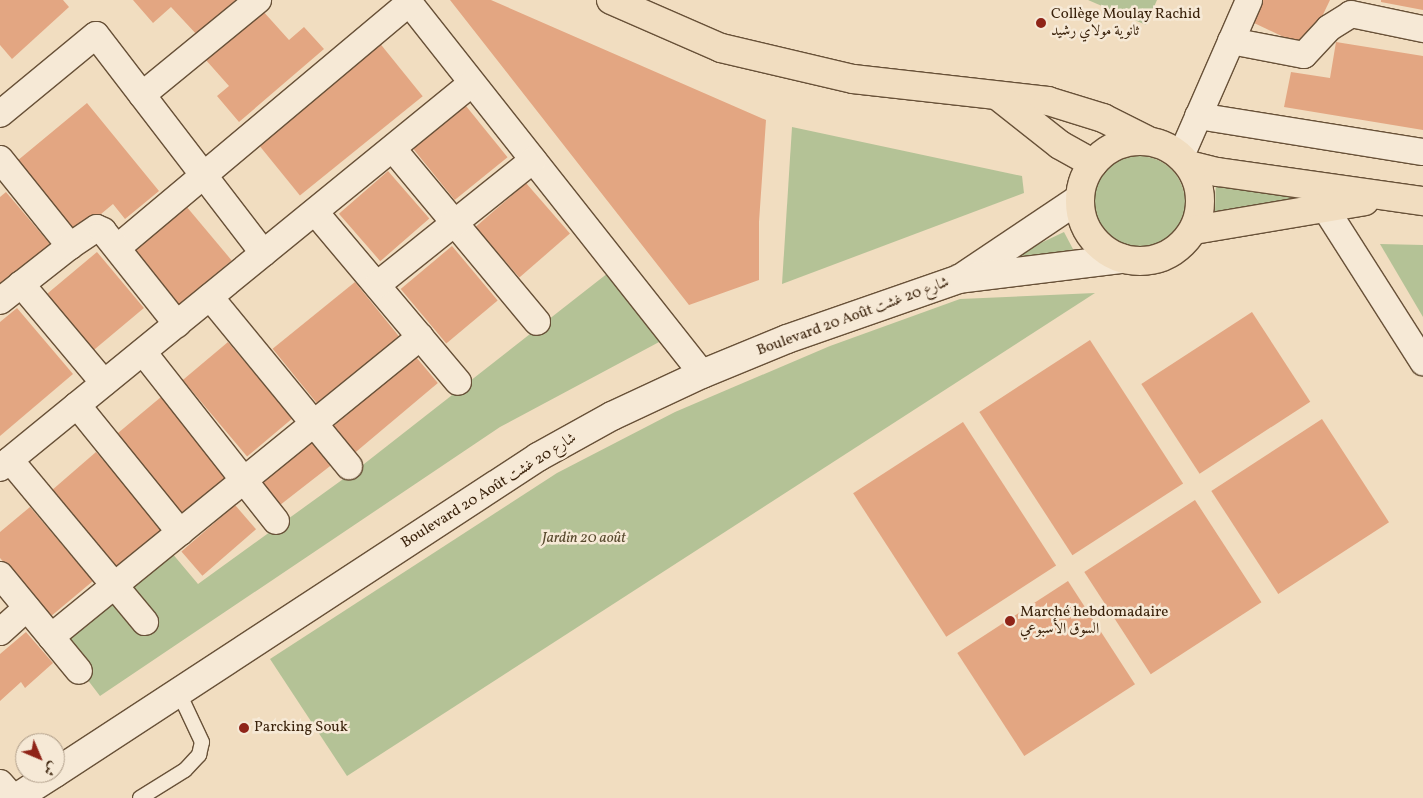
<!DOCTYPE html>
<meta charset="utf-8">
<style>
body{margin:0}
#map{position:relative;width:1423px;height:798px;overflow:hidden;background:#f1ddc0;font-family:Vollkorn,Amiri,serif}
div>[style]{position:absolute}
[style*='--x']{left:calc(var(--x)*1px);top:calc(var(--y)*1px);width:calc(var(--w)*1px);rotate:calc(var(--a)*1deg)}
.green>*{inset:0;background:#b4c296}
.round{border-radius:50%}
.building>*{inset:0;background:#e3a682;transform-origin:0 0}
.roads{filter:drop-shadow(1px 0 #685138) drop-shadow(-1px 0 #685138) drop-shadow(0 1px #685138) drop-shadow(0 -1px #685138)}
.service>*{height:14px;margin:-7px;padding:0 7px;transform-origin:7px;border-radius:7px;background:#f6e9d6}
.minor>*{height:26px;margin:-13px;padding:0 13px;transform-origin:13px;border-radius:13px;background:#f6e9d6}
.secondary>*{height:28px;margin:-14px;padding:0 14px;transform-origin:14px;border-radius:14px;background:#f6e9d6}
.primary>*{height:28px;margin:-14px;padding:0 14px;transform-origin:14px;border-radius:14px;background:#f1ddc0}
.primary>.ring{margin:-14px;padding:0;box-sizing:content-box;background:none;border:28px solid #f1ddc0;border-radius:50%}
.dots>*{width:14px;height:14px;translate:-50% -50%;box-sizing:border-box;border:2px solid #f6e9d6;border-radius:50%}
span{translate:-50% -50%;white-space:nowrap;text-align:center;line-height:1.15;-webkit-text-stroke:5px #f6e9d6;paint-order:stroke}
.poi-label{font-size:15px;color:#3a220b}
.left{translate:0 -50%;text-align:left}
.street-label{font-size:15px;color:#3a220b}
.park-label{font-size:15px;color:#584a2e;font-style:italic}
.north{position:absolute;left:15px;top:733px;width:50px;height:50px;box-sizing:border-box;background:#f6e9d6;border:1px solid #ab9985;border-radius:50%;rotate:135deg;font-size:14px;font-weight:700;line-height:20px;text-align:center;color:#3a220b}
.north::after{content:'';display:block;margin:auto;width:18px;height:22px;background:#8f2418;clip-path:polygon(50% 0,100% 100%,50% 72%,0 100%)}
</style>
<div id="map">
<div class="green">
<i style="clip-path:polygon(1088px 0,1157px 0,1146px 25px)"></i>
<i style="clip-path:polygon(792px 127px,1022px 176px,1024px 193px,782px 284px)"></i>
<i class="round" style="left:1093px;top:156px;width:92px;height:92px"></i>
<i style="clip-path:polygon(1216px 179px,1326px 201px,1215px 212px)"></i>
<i style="clip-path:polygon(1064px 232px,1074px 251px,1007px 259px)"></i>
<i style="clip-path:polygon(1380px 244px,1423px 245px,1423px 317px)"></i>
<i style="clip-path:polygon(608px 273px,661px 341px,500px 427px,100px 696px,54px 636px,166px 546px,198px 584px,364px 464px)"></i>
<i style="clip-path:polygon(1095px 293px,347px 776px,270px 659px,557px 473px,675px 412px,830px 346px,960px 299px)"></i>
</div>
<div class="building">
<i style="clip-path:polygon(0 0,63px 0,69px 7px,12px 59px,0 45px)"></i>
<i style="clip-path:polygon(133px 0,241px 0,198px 36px,171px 7px,153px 23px)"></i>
<i style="clip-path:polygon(450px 0,491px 0,766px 120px,759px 222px,759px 280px,689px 305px)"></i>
<i style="clip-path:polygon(1262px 0,1330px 0,1307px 48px,1252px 22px)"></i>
<i style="clip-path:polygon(1381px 0,1423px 0,1423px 10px,1381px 2px)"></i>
<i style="clip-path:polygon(262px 10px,289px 40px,304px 27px,324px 49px,239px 122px,217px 96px,229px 86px,205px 59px)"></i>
<i style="left:378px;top:41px;width:71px;height:158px;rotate:51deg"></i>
<i style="clip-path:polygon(1336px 42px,1423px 56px,1423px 130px,1284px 107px,1291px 72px,1330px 78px)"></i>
<i style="clip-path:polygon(87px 103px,159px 191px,125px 219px,113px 204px,77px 234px,17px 161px)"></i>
<i style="left:466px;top:106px;width:66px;height:68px;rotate:51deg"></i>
<i style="left:388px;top:171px;width:63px;height:65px;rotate:49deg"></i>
<i style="left:526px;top:183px;width:67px;height:67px;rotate:49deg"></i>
<i style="clip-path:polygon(6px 192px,51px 245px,0 289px,0 197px)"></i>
<i style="left:186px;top:206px;width:71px;height:69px;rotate:50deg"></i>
<i style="left:452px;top:246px;width:71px;height:67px;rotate:50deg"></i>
<i style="left:97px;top:252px;width:73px;height:67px;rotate:50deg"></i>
<i style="left:355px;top:282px;width:70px;height:106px;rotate:51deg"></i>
<i style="clip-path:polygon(17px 308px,73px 374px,0 436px,0 322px)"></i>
<i style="left:1252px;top:312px;width:107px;height:132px;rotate:57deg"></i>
<i style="left:1090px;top:340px;width:171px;height:132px;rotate:57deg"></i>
<i style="left:228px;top:342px;width:100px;height:59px;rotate:50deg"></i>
<i style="left:416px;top:357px;width:34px;height:111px;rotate:50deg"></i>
<i style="left:161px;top:397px;width:105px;height:60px;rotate:50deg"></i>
<i style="left:1322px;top:419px;width:123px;height:132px;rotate:57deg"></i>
<i style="left:963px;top:422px;width:171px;height:131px;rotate:57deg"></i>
<i style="left:309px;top:433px;width:39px;height:68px;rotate:52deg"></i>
<i style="left:96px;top:452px;width:102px;height:60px;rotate:49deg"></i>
<i style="left:1195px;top:500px;width:122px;height:132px;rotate:57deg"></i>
<i style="left:235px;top:505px;width:32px;height:71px;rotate:49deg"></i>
<i style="clip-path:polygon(30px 507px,93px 581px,50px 617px,0 558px,0 532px)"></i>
<i style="left:1068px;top:581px;width:123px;height:132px;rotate:57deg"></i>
<i style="clip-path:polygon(26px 632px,53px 663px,25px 688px,21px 682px,0 701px,0 654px)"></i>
</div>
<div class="roads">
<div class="service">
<i style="--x:140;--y:798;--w:53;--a:-31.9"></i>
<i style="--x:185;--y:770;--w:21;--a:-47"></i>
<i style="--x:199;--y:755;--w:13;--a:-77"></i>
<i style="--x:202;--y:742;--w:56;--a:-115.2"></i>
</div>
<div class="minor">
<i style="--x:407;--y:0;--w:476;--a:51.7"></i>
<i style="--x:1231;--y:41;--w:74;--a:10.9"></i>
<i style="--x:1304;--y:55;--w:37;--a:-47"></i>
<i style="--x:1329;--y:28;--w:26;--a:-32"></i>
<i style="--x:1351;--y:14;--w:74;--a:11.8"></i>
<i style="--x:142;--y:95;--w:150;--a:-39.3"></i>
<i style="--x:0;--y:114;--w:124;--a:-39.5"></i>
<i style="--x:96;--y:35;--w:275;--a:52.5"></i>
<i style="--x:1198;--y:116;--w:228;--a:9.1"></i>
<i style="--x:393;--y:149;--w:225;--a:50.2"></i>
<i style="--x:1181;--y:156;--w:170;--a:-66.4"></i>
<i style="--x:0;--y:159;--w:112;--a:51.2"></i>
<i style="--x:1325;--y:208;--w:183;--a:57.5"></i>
<i style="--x:315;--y:212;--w:222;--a:49.9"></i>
<i style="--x:117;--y:248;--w:381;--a:-40"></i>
<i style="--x:21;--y:284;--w:129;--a:50"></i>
<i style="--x:377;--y:285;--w:200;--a:-38.7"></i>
<i style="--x:210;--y:297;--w:219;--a:50.6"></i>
<i style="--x:0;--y:301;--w:89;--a:-38.2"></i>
<i style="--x:70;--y:246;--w:32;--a:-34"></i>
<i style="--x:97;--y:228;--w:7;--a:27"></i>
<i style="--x:103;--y:231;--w:119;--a:51.5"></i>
<i style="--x:143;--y:352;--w:215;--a:51.8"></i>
<i style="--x:77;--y:405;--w:164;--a:51"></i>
<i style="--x:10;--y:460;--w:211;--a:50.2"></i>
<i style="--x:0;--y:468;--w:609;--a:-39.2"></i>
<i style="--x:0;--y:575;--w:124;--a:50.5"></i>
<i style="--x:0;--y:632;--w:36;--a:-42"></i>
<i style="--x:51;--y:637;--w:476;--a:-39.1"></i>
<i style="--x:0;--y:783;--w:20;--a:49"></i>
</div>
<div class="secondary">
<i style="--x:964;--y:276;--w:138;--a:-33.8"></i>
<i style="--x:55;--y:773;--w:577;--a:-33.19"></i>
<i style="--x:538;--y:457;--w:85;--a:-29"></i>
<i style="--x:612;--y:416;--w:99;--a:-25"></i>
<i style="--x:702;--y:374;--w:92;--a:-22.4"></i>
<i style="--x:787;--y:339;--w:182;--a:-19.2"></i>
<i style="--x:959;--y:279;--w:165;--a:-7"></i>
<i style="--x:16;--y:798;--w:46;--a:-32.7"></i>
</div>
<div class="primary">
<i style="--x:611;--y:0;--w:120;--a:23.6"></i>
<i style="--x:721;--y:48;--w:136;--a:13.2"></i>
<i style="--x:853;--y:79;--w:196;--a:6.4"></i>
<i style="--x:1048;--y:101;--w:58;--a:17.2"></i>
<i style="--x:1103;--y:118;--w:49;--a:26.6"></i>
<i style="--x:998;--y:96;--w:79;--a:38.3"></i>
<i style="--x:1060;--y:145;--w:38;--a:29"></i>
<i class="ring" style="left:1080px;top:141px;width:92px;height:92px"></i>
<i style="--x:1189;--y:165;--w:30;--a:14"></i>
<i style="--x:1218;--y:172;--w:207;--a:8.1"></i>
<i style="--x:1194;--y:230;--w:173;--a:-9.6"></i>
</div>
</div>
<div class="dots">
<i style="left:1041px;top:23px;background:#8f2418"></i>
<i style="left:1010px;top:621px;background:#8f2418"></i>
<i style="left:244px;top:728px;background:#8f2418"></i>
</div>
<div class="poi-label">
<span class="left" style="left:1051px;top:23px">Collège Moulay Rachid<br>ثانوية مولاي رشيد</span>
<span class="left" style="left:1020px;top:621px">Marché hebdomadaire<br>السوق الأسبوعي</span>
<span class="left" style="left:254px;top:728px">Parcking Souk</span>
</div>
<div class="street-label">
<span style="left:853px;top:317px;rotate:-20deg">Boulevard 20 Août شارع 20 غشت</span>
<span style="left:489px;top:491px;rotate:-32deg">Boulevard 20 Août شارع 20 غشت</span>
</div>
<div class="park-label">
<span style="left:584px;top:539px">Jardin 20 août</span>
</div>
<div class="north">ش</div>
</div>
